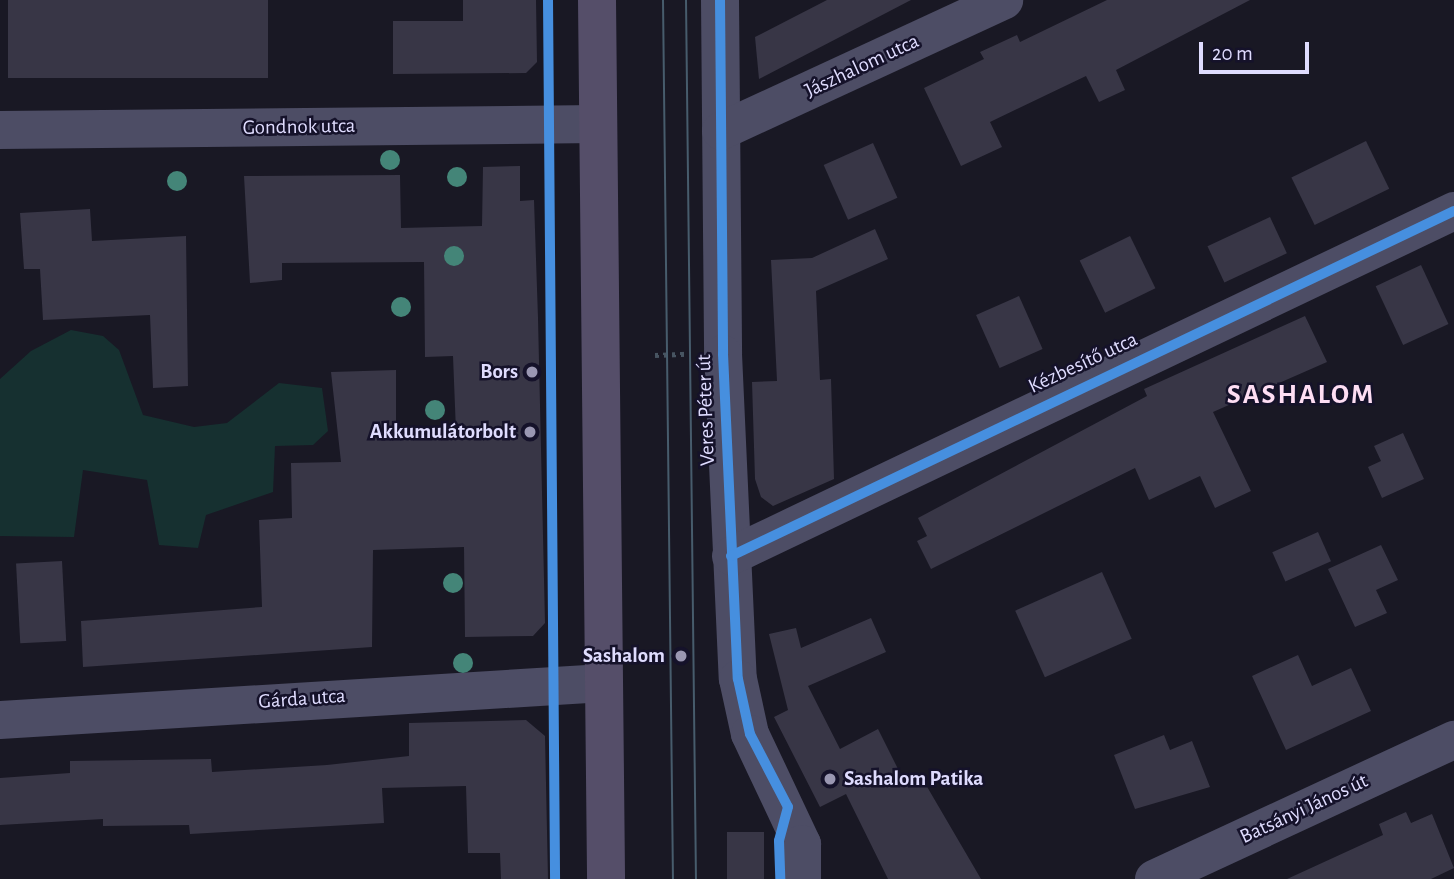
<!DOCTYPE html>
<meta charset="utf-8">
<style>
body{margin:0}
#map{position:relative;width:1454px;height:879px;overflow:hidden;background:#191824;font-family:"Alegreya Sans",sans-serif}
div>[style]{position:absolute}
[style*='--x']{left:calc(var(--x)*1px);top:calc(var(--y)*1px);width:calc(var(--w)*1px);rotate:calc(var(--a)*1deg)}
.green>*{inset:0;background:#163030}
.building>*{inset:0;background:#383646;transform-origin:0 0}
.path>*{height:4.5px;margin-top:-2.25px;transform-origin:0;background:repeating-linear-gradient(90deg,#475461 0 3.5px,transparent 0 8.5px)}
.minor>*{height:38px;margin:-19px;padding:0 19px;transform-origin:19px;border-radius:19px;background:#4d4d65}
.tertiary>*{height:38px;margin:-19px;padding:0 19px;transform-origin:19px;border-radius:19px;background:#4d4d65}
.primary>*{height:38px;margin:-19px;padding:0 19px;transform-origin:19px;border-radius:19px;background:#554e69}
.tram>*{height:2px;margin:-1px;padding:0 1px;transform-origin:1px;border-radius:1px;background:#475c6c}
.cycleway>*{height:10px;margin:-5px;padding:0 5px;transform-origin:5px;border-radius:5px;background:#468fdf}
.trees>*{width:20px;height:20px;margin:-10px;border-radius:50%;background:#448578}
.dots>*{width:19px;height:19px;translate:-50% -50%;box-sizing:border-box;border:4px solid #15122a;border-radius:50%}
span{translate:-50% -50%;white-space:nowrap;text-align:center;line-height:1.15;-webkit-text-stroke:5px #15122a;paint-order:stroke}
.street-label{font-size:21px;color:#dfdcfe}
.poi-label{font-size:21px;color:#dfdcfe;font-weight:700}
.right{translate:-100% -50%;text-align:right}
.left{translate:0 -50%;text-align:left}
.district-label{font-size:28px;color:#fedef3;font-weight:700;letter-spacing:2px}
.scale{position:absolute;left:1199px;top:42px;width:110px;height:32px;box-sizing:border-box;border:4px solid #dfdcfe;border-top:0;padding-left:9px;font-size:21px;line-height:24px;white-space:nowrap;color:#dfdcfe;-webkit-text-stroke:5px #15122a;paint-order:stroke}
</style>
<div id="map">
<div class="green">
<i style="clip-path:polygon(71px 330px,103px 336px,119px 350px,143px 415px,194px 427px,227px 423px,279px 383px,322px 388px,328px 431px,313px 445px,275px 446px,273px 492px,206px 515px,198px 548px,159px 545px,147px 480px,83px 470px,74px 537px,0 536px,0 379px,31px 351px)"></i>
</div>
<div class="building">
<i style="left:8px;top:0;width:260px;height:78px"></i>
<i style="clip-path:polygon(463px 0,536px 0,537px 62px,526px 73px,393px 74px,393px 21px,463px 21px)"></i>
<i style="clip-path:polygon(827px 0,911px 0,759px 79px,755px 37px)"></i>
<i style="clip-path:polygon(1107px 0,1250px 0,1116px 70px,1125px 90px,1099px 102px,1086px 76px,990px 122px,1002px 147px,961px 166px,924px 88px,984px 59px,980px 52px,1017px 35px,1020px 42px)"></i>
<i style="left:1366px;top:141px;width:53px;height:83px;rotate:64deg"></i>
<i style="left:873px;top:143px;width:60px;height:54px;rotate:66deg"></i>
<i style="clip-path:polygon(520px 166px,520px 201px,534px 200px,538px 318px,545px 623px,533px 636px,465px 637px,464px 547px,373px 550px,372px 647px,83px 667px,81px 621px,262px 607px,259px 520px,292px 518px,291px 463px,341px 462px,331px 372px,396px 370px,396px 433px,456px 432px,453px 356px,425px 357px,424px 262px,282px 263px,282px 280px,250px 283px,244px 176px,400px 175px,401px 228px,482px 226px,483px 167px)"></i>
<i style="clip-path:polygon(90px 209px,92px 241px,186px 236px,188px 386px,153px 388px,150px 315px,43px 320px,40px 269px,24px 269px,20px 213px)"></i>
<i style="left:1270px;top:217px;width:40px;height:69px;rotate:65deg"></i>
<i style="clip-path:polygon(875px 229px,888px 259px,816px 291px,820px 380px,831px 379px,834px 479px,773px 506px,761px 497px,755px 479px,752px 382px,777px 381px,771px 260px,812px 258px)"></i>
<i style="left:1130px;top:236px;width:58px;height:56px;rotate:64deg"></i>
<i style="left:1421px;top:265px;width:65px;height:50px;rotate:65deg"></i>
<i style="left:1019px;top:296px;width:58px;height:47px;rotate:66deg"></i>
<i style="clip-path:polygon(1305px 316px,1327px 362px,1213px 412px,1251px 491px,1215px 508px,1200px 476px,1149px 500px,1135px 468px,931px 569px,917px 541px,927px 536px,918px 518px,1147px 396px,1144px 389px)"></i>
<i style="clip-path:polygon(1403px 433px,1424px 479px,1382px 498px,1368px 467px,1381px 461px,1374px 446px)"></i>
<i style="left:1318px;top:532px;width:32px;height:50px;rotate:66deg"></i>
<i style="clip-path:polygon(1381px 545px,1398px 580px,1376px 590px,1387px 613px,1355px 627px,1328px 569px)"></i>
<i style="left:62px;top:561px;width:80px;height:46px;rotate:87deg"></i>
<i style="left:1102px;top:572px;width:73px;height:95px;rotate:66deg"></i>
<i style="clip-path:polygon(871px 618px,886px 652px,808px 686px,840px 749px,878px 729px,904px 781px,919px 773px,981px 879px,888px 879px,846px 794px,820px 807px,774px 717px,788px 710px,769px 634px,796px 628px,801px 648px)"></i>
<i style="clip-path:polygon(1298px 655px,1312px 686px,1351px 668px,1371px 711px,1286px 750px,1252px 676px)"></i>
<i style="clip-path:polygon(526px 720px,545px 736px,548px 879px,501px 879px,500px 853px,468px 853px,466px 786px,382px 788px,384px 823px,190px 834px,189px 825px,103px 826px,103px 819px,0 825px,0 778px,70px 773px,70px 761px,211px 759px,212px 772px,327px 765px,409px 756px,409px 723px)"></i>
<i style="clip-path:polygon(1164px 735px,1170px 750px,1192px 741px,1210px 787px,1135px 809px,1114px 755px)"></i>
<i style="clip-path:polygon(1406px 812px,1411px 823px,1432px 814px,1454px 868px,1431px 879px,1287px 879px,1383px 835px,1379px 824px)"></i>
<i style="left:764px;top:832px;width:47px;height:37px;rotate:90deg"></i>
</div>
<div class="path">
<i style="--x:655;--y:355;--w:33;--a:-2"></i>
</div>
<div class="minor">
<i style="--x:720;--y:0;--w:354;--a:89.5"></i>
<i style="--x:723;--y:354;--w:325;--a:87.4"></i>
<i style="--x:738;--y:679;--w:56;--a:77.7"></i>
<i style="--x:750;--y:734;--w:122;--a:64.7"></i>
<i style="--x:802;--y:844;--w:35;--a:90"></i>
<i style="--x:0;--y:130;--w:598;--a:-0.57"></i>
<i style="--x:721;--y:131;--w:312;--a:-24.8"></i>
<i style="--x:731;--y:556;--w:801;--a:-25.51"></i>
<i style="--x:0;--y:720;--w:605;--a:-3.51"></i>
</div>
<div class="tertiary">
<i style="--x:1154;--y:879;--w:331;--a:-24.9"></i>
</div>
<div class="primary">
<i style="--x:597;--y:0;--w:879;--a:89.41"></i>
</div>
<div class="tram">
<i style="--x:663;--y:0;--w:879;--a:89.35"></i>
<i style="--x:686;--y:0;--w:879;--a:89.35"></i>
</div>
<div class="cycleway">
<i style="--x:548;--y:0;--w:879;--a:89.54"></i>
<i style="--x:720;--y:0;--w:354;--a:89.5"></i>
<i style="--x:723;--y:354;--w:325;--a:87.4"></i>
<i style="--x:738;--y:679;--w:56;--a:77.7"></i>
<i style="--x:750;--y:734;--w:82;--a:62.5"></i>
<i style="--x:788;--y:807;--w:35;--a:105"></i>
<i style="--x:779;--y:841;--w:38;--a:88"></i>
<i style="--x:731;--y:556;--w:801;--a:-25.51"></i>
</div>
<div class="trees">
<i style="left:390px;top:160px"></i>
<i style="left:457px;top:177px"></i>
<i style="left:177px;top:181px"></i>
<i style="left:454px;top:256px"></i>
<i style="left:401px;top:307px"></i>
<i style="left:435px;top:410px"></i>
<i style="left:453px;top:583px"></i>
<i style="left:463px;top:663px"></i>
</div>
<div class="dots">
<i style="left:532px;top:372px;background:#9a97b2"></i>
<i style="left:530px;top:432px;background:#9a97b2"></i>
<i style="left:681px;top:656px;background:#9a97b2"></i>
<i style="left:830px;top:779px;background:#9a97b2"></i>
</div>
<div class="street-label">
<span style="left:862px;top:66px;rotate:-25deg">Jászhalom utca</span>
<span style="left:299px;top:127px;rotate:-1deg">Gondnok utca</span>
<span style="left:1083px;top:363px;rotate:-25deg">Kézbesítő utca</span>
<span style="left:706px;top:410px;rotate:-92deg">Veres Péter út</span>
<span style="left:302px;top:699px;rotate:-4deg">Gárda utca</span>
<span style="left:1304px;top:809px;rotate:-25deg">Batsányi János út</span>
</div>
<div class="poi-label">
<span class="right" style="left:518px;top:372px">Bors</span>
<span class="right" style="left:516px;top:432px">Akkumulátorbolt</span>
<span class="right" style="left:665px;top:656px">Sashalom</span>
<span class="left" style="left:844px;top:779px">Sashalom Patika</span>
</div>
<div class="district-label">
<span style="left:1301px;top:395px">SASHALOM</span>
</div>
<div class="scale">20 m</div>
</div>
